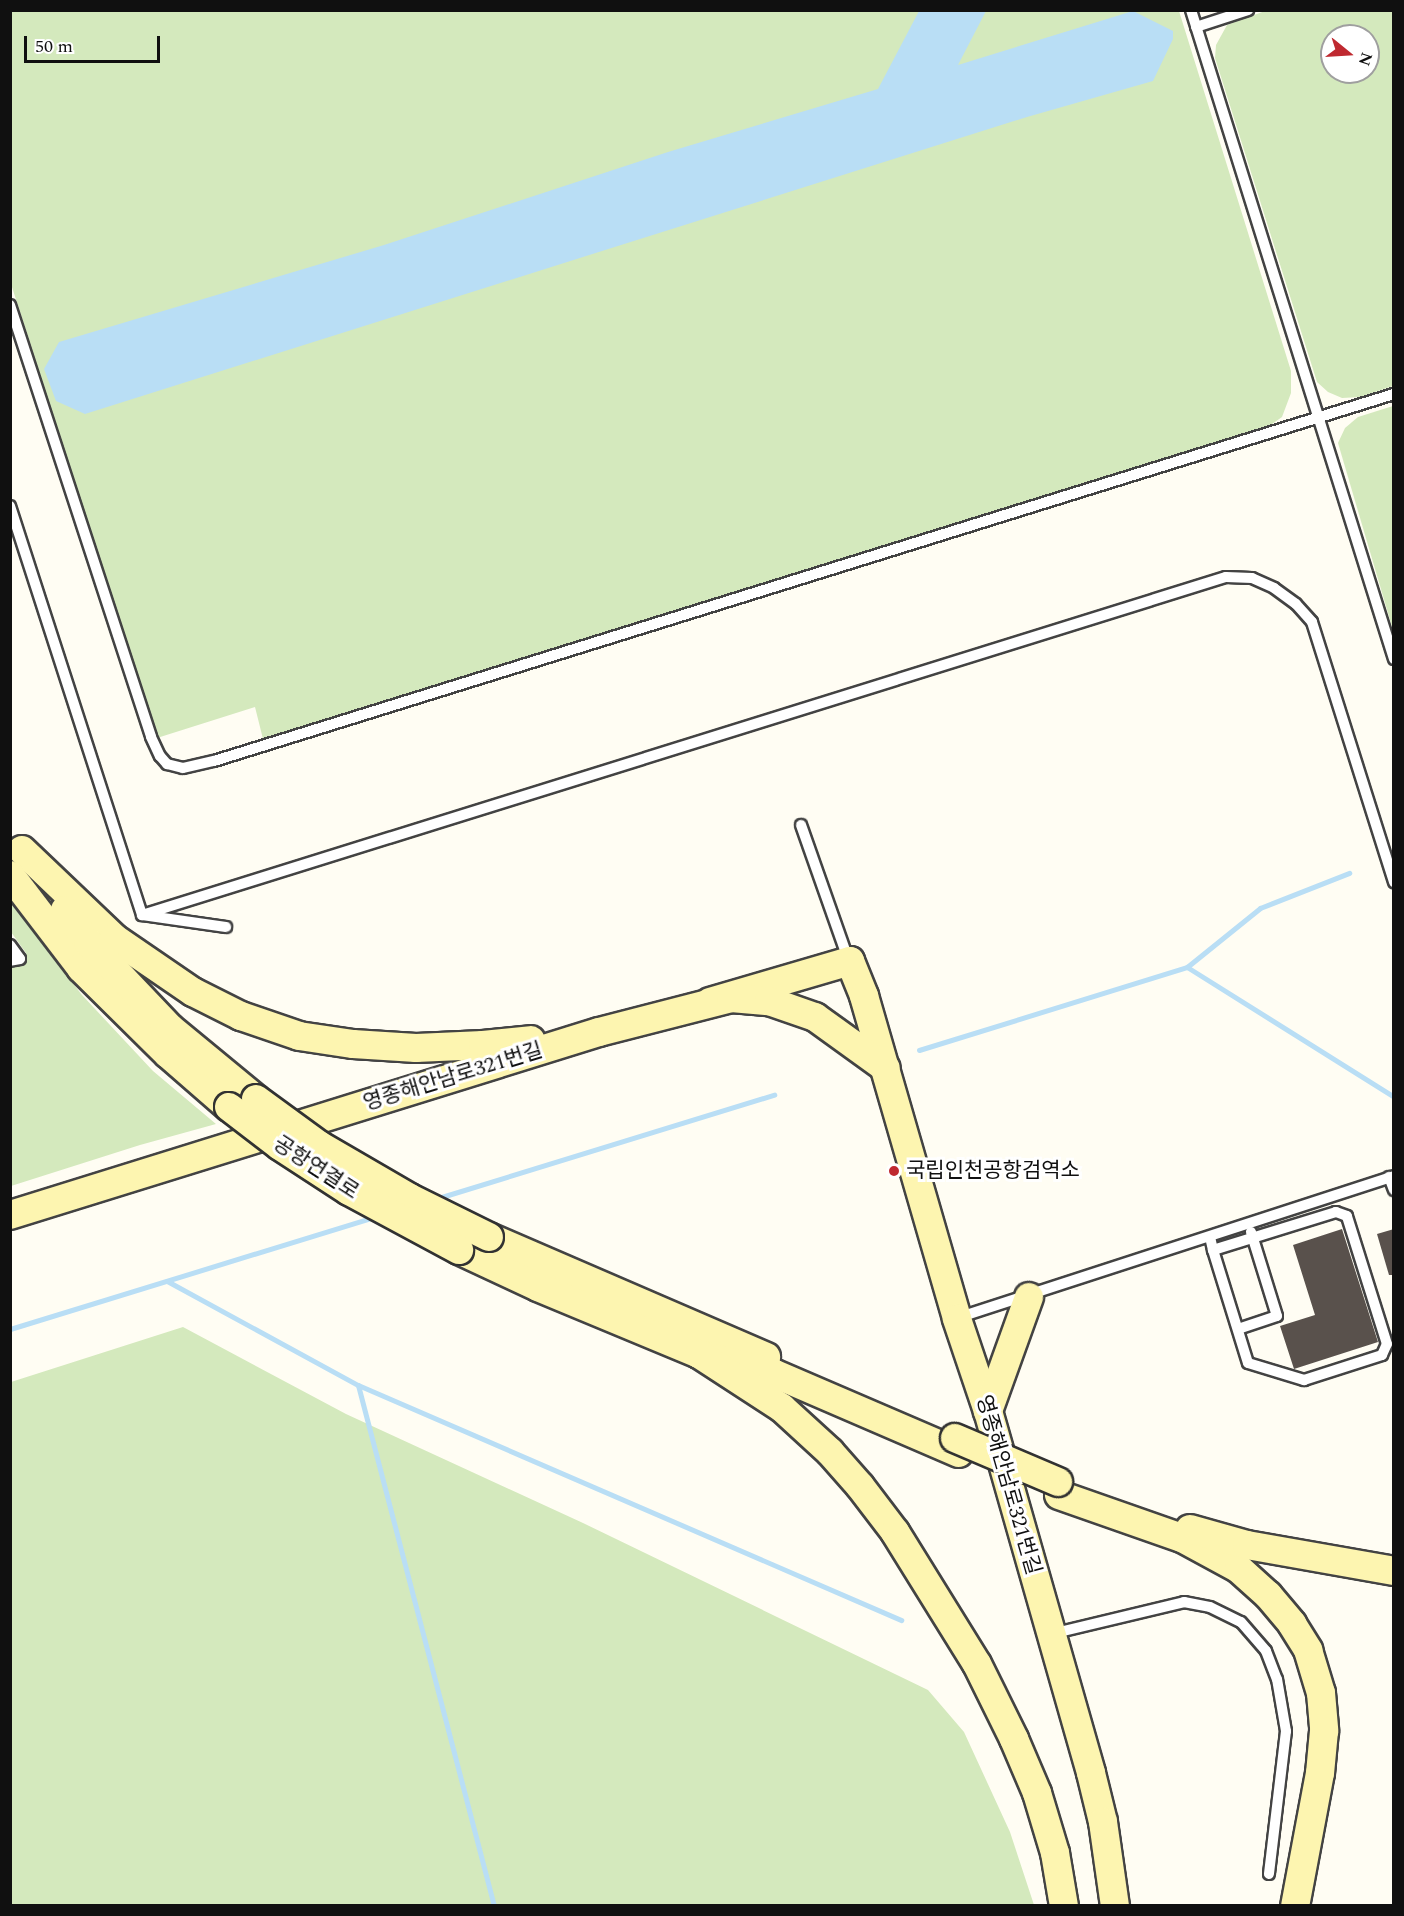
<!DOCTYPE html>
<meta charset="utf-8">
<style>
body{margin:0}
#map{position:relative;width:1404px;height:1916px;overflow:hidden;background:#fffdf3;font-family:Spectral,"Noto Sans KR",serif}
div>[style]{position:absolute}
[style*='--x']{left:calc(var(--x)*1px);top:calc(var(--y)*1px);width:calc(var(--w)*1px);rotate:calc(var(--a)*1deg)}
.green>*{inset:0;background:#d4e9bd}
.water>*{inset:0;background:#b9def5}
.stream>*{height:5px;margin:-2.5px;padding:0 2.5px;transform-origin:2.5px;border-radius:2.5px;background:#b9def5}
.building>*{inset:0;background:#59514c}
.roads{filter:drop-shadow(2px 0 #434343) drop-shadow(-2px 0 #434343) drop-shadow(0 2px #434343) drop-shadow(0 -2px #434343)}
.lane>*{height:10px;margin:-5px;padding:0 5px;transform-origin:5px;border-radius:5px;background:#fff}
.secondary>*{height:28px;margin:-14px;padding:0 14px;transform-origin:14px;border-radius:14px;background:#fdf5b0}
.bridges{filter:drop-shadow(2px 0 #323232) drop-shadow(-2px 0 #323232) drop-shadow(0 2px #323232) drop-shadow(0 -2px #323232)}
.secondary-bridge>*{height:28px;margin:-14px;padding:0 14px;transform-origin:14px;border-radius:14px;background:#fdf5b0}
.dots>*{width:16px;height:16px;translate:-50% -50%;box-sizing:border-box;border:3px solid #fff;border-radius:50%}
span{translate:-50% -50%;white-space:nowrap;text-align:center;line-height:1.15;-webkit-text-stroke:6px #fff;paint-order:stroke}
.street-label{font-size:21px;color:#101010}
.poi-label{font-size:21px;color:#101010}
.left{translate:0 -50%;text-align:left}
.frame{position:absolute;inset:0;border:12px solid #101010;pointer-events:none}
.north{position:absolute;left:1320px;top:24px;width:60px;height:60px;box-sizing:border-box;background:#fff;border:2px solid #9f9f9f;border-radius:50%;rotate:108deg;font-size:16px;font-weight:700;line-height:24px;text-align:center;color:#101010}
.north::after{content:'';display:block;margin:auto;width:21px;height:27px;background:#bf2930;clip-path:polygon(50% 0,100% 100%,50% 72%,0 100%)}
.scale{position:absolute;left:24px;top:36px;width:136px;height:27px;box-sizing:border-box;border:3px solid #101010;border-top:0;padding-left:8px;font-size:18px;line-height:21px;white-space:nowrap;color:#101010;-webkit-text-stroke:4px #fff;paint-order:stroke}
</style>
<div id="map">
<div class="green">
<i style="clip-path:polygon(10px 11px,1179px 11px,1291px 371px,1291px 393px,1282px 417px,1272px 424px,1249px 433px,353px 713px,263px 739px,255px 707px,157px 738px,11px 284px)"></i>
<i style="clip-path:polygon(evenodd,1265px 11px,1393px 11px,1393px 386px,1360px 397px,1342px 398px,1328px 392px,1317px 382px,1215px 58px,1216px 45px,1227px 25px,1265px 11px,1332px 36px,1368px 36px,1368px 72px,1332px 72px,1332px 36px)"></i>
<i style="clip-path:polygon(1393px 406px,1394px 406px,1393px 630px,1338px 443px,1345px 428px,1358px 417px)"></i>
<i style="clip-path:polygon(10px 902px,82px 995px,153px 1071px,216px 1124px,140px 1145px,11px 1186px,11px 967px,19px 964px,26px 953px,11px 932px)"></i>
<i style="clip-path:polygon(183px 1327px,346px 1414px,583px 1523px,928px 1690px,964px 1732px,1010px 1832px,1034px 1905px,11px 1905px,11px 1382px)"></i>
</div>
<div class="water">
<i style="clip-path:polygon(919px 11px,986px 11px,958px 65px,1133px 11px,1173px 31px,1173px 39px,1153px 81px,1027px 117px,85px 414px,56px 401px,44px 369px,59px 342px,384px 245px,668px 152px,878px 89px)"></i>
</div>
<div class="stream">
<i style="--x:1187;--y:967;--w:244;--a:32.1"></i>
<i style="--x:919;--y:1050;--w:281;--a:-17.2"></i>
<i style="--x:1187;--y:967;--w:94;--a:-38.9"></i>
<i style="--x:1260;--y:908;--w:96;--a:-21.5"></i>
<i style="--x:435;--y:1199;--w:355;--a:-17.1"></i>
<i style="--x:167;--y:1281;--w:217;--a:28.6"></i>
<i style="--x:358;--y:1385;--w:592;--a:23.4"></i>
<i style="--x:10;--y:1329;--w:384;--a:-17.1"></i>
<i style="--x:358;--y:1385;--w:538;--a:75.37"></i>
</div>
<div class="building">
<i style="clip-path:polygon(1342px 1229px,1378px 1342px,1294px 1369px,1280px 1326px,1315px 1315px,1293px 1245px)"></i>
<i style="clip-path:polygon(1394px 1229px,1394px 1275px,1389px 1275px,1377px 1234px)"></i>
</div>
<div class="roads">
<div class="lane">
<i style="--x:1191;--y:10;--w:680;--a:72.63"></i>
<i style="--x:1196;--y:27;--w:55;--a:-18.1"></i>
<i style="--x:10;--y:305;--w:454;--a:71.9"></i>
<i style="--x:151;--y:737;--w:21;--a:65"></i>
<i style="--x:160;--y:756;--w:11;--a:49"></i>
<i style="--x:167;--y:764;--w:16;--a:14"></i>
<i style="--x:183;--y:768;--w:32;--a:-13"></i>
<i style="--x:214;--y:761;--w:1236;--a:-17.28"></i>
<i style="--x:10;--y:506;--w:430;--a:72.1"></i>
<i style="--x:142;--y:915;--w:85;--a:8.1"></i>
<i style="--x:801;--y:825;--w:144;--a:70.6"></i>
<i style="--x:142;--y:915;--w:1135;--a:-17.32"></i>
<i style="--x:1226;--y:577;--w:26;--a:2"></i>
<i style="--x:1252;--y:578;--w:24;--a:24"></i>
<i style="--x:1274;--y:588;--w:27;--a:36"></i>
<i style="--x:1296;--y:604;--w:24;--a:48"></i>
<i style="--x:1312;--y:622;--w:273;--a:72.5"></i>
<i style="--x:10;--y:945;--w:17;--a:54"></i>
<i style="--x:20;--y:959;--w:10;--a:169"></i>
<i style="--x:1389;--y:1177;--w:14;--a:69"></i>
<i style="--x:1210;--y:1237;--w:13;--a:77"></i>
<i style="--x:1213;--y:1250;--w:118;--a:72.8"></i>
<i style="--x:1248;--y:1363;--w:59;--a:16.9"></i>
<i style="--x:1304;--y:1380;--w:82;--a:-17.8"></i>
<i style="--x:1382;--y:1355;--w:12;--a:-66"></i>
<i style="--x:1387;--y:1344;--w:134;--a:-107.4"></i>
<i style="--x:1347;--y:1216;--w:12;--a:-160"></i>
<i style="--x:1336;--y:1212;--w:129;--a:162.8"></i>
<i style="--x:957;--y:1318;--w:459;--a:-18"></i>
<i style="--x:1238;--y:1329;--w:41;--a:-18.4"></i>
<i style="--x:1277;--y:1316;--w:88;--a:-107.2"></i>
<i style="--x:1051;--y:1634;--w:137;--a:-13.5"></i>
<i style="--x:1184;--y:1602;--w:26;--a:11"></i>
<i style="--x:1210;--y:1607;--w:34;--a:26"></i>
<i style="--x:1241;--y:1622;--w:38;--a:49"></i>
<i style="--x:1266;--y:1651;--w:30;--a:69"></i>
<i style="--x:1277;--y:1679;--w:53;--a:80.2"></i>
<i style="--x:1286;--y:1731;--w:144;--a:96.8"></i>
</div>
<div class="secondary">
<i style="--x:22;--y:850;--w:127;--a:43.7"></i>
<i style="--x:114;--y:938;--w:96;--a:34.4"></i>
<i style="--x:193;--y:992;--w:54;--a:26.6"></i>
<i style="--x:241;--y:1016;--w:61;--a:19"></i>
<i style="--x:299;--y:1036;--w:55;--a:8.4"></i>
<i style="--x:353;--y:1044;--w:63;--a:3.6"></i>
<i style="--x:416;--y:1048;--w:67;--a:-2.6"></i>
<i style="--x:483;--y:1045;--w:48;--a:-5.9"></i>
<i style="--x:10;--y:875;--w:117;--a:52.6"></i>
<i style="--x:81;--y:968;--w:122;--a:44.7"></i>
<i style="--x:168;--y:1054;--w:81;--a:41"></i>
<i style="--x:65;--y:910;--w:39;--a:54"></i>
<i style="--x:88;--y:942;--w:119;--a:46.4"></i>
<i style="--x:170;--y:1028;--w:112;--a:39.5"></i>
<i style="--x:710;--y:1002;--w:146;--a:-16.3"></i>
<i style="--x:850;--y:961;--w:38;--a:68"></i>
<i style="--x:864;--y:996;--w:336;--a:73.9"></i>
<i style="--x:957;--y:1319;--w:97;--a:71.4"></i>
<i style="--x:988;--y:1411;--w:376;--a:74.1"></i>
<i style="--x:1091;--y:1773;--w:50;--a:76.2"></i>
<i style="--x:1103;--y:1822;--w:85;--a:81.9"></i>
<i style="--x:10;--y:1215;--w:617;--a:-17.26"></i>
<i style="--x:599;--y:1032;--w:136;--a:-14.4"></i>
<i style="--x:731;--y:998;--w:38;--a:5"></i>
<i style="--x:769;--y:1001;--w:49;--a:19.2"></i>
<i style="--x:815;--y:1017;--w:87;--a:35.7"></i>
<i style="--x:489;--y:1237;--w:302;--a:23.4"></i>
<i style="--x:459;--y:1250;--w:87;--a:25.1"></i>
<i style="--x:538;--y:1287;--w:174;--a:22.6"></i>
<i style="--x:699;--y:1354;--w:76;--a:14.4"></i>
<i style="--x:773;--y:1373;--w:202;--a:23.3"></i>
<i style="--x:699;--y:1354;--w:99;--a:33"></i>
<i style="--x:782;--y:1408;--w:65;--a:42.5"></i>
<i style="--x:830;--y:1452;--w:45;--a:48.6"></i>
<i style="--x:860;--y:1486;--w:58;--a:52.7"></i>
<i style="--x:895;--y:1532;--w:155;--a:58.2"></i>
<i style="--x:977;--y:1664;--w:84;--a:63.7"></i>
<i style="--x:1014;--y:1739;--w:59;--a:66.9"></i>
<i style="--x:1037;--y:1793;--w:63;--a:73.3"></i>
<i style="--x:1055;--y:1853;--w:54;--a:80.4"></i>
<i style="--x:988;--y:1411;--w:121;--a:-70.2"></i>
<i style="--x:1059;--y:1495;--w:130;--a:19.3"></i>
<i style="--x:1182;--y:1538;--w:65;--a:28.5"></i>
<i style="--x:1239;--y:1569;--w:39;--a:42"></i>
<i style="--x:1268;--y:1595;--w:38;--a:50"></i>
<i style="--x:1292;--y:1624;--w:31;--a:58"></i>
<i style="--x:1308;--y:1650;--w:45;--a:73.2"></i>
<i style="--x:1321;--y:1693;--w:38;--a:85"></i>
<i style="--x:1324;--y:1731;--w:42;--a:95.4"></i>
<i style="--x:1320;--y:1773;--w:135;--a:100.6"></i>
<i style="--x:1190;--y:1529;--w:59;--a:15.7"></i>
<i style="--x:1247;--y:1545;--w:149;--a:10"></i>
</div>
</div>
<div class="bridges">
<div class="secondary-bridge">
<i style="--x:256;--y:1099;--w:78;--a:36.1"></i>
<i style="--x:319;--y:1145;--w:105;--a:30.2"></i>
<i style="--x:410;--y:1198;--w:88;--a:26.3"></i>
<i style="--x:229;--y:1107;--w:64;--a:37.4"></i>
<i style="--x:280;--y:1146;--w:82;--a:33.1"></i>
<i style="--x:349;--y:1191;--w:125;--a:28.2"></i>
<i style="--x:955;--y:1438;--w:112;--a:23.1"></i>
</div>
</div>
<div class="dots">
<i style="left:894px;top:1171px;background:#bf2930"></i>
</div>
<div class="street-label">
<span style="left:453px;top:1077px;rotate:-17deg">영종해안남로321번길</span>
<span style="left:316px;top:1168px;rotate:33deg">공항연결로</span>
<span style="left:1008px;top:1485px;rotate:74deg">영종해안남로321번길</span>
</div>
<div class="poi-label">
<span class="left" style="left:906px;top:1171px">국립인천공항검역소</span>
</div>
<div class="frame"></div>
<div class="north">N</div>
<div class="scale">50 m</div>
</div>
